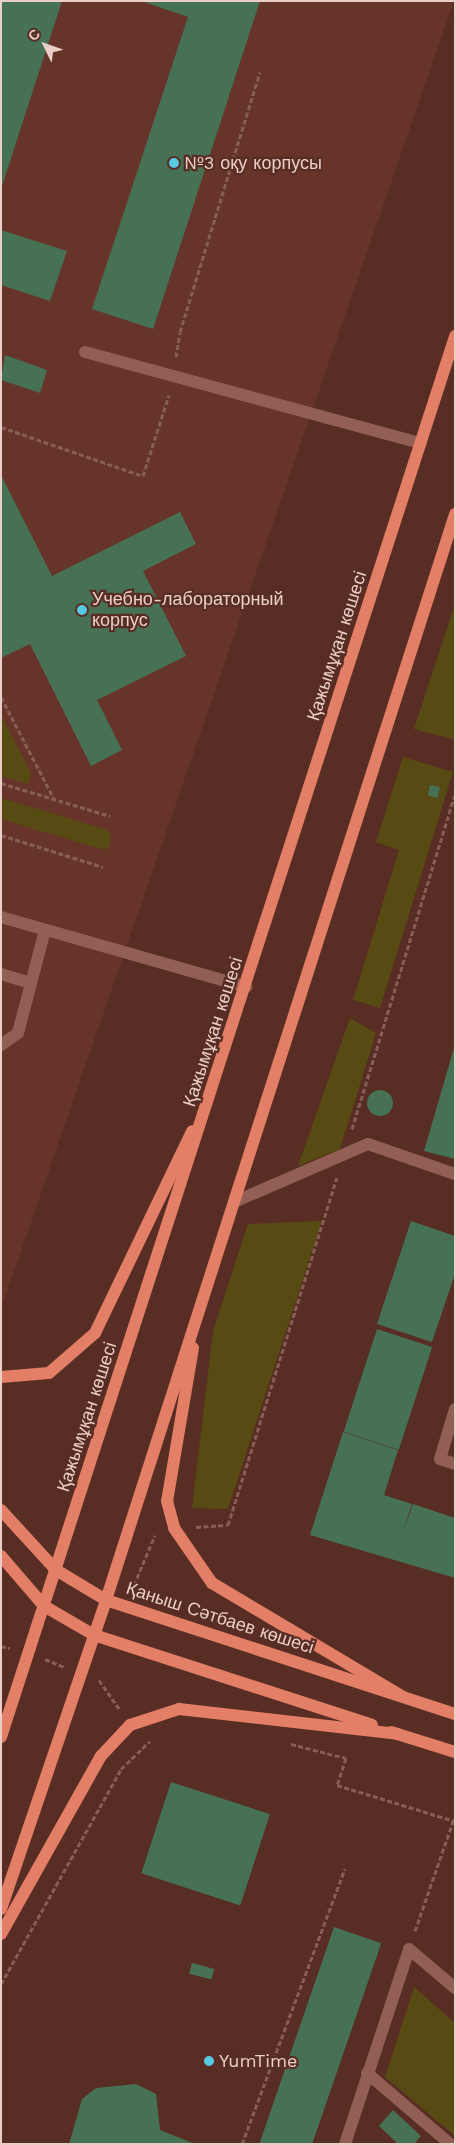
<!DOCTYPE html>
<meta charset="utf-8">
<style>
body{margin:0}
#map{position:relative;width:456px;height:2145px;overflow:hidden;background:#582d23;font-family:"Work Sans",sans-serif}
div>[style]{position:absolute}
[style*='--x']{left:calc(var(--x)*1px);top:calc(var(--y)*1px);width:calc(var(--w)*1px);rotate:calc(var(--a)*1deg)}
.built>*{inset:0;background:#673429}
.green>*{inset:0;background:#584a13}
.building>*{inset:0;background:#467155;transform-origin:0 0}
.round{border-radius:50%}
.path>*{height:3px;margin-top:-1.5px;transform-origin:0;background:repeating-linear-gradient(90deg,#855e55 0 5px,transparent 0 7.5px)}
.minor>*{height:12px;margin:-6px;padding:0 6px;transform-origin:6px;border-radius:6px;background:#915f53}
.major>*{height:12px;margin:-6px;padding:0 6px;transform-origin:6px;border-radius:6px;background:#e37e67}
.dots>*{width:14px;height:14px;translate:-50% -50%;box-sizing:border-box;border:2px solid #582d23;border-radius:50%}
span{translate:-50% -50%;white-space:nowrap;text-align:center;line-height:1.15;-webkit-text-stroke:4.5px #582d23;paint-order:stroke}
.poi-label{font-size:18px;color:#eacec7}
.left{translate:0 -50%;text-align:left}
.street-label{font-size:18px;color:#eacec7}
.frame{position:absolute;inset:0;border:2px solid #eacec7;pointer-events:none}
.north{position:absolute;left:20px;top:20px;width:50px;height:50px;-webkit-text-stroke:4px #582d23;paint-order:stroke;rotate:312deg;font-size:14px;font-weight:700;line-height:20px;text-align:center;color:#eacec7}
.north::after{content:'';display:block;margin:auto;width:18px;height:22px;background:#eacec7;clip-path:polygon(50% 0,100% 100%,50% 72%,0 100%)}
</style>
<div id="map">
<div class="built">
<i style="clip-path:polygon(1px 1px,454px 1px,1px 1309px)"></i>
</div>
<div class="green">
<i style="clip-path:polygon(455px 604px,455px 740px,414px 729px)"></i>
<i style="clip-path:polygon(1px 715px,31px 773px,28px 784px,1px 776px)"></i>
<i style="clip-path:polygon(403px 757px,453px 772px,380px 1008px,353px 1000px,399px 850px,376px 842px)"></i>
<i style="clip-path:polygon(1px 798px,105px 829px,111px 835px,110px 845px,104px 850px,1px 819px)"></i>
<i style="clip-path:polygon(350px 1018px,376px 1033px,340px 1149px,298px 1166px)"></i>
<i style="clip-path:polygon(322px 1221px,228px 1509px,192px 1508px,213px 1331px,248px 1224px)"></i>
<i style="clip-path:polygon(414px 1987px,455px 2023px,455px 2136px,385px 2077px)"></i>
</div>
<div class="building">
<i style="clip-path:polygon(1px 1px,62px 1px,2px 186px,1px 185px)"></i>
<i style="clip-path:polygon(141px 1px,260px 1px,153px 329px,92px 309px,188px 17px)"></i>
<i style="clip-path:polygon(1px 230px,67px 251px,50px 301px,1px 285px)"></i>
<i style="clip-path:polygon(5px 355px,47px 370px,40px 393px,1px 380px)"></i>
<i style="clip-path:polygon(1px 475px,52px 576px,180px 512px,196px 544px,143px 571px,186px 656px,97px 700px,122px 750px,91px 766px,30px 644px,1px 658px)"></i>
<i style="left:430px;top:785px;width:10px;height:11px;rotate:11deg"></i>
<i style="clip-path:polygon(454px 1048px,455px 1048px,455px 1159px,424px 1151px)"></i>
<i class="round" style="left:367px;top:1090px;width:26px;height:26px"></i>
<i style="clip-path:polygon(411px 1221px,455px 1236px,455px 1274px,432px 1342px,377px 1324px)"></i>
<i style="left:377px;top:1329px;width:58px;height:108px;rotate:18deg"></i>
<i style="clip-path:polygon(343px 1432px,398px 1450px,384px 1495px,412px 1504px,402px 1535px,413px 1504px,455px 1518px,455px 1578px,310px 1535px)"></i>
<i style="left:171px;top:1782px;width:104px;height:96px;rotate:18deg"></i>
<i style="left:334px;top:1927px;width:50px;height:229px;rotate:19deg"></i>
<i style="left:192px;top:1963px;width:23px;height:11px;rotate:15deg"></i>
<i style="clip-path:polygon(136px 2084px,156px 2094px,160px 2130px,195px 2144px,69px 2144px,82px 2099px,96px 2088px)"></i>
<i style="clip-path:polygon(393px 2110px,421px 2136px,414px 2144px,398px 2144px,379px 2126px)"></i>
</div>
<div class="path">
<i style="--x:176;--y:357;--w:25;--a:-81"></i>
<i style="--x:180;--y:332;--w:272;--a:-72.9"></i>
<i style="--x:1;--y:427;--w:150;--a:19"></i>
<i style="--x:143;--y:476;--w:85;--a:-72.2"></i>
<i style="--x:1;--y:697;--w:115;--a:62.5"></i>
<i style="--x:1;--y:783;--w:114;--a:16.8"></i>
<i style="--x:1;--y:835;--w:107;--a:17.4"></i>
<i style="--x:352;--y:1129;--w:350;--a:-72.9"></i>
<i style="--x:196;--y:1527;--w:32;--a:-4"></i>
<i style="--x:228;--y:1525;--w:364;--a:-72.6"></i>
<i style="--x:134;--y:1585;--w:54;--a:-67.2"></i>
<i style="--x:1;--y:1646;--w:9;--a:13"></i>
<i style="--x:45;--y:1659;--w:21;--a:23"></i>
<i style="--x:99;--y:1680;--w:35;--a:55"></i>
<i style="--x:291;--y:1744;--w:57;--a:14.3"></i>
<i style="--x:346;--y:1758;--w:28;--a:108"></i>
<i style="--x:337;--y:1785;--w:123;--a:17"></i>
<i style="--x:415;--y:1931;--w:116;--a:-70.9"></i>
<i style="--x:1;--y:1984;--w:246;--a:-60.8"></i>
<i style="--x:121;--y:1769;--w:40;--a:-44"></i>
<i style="--x:242;--y:2144;--w:294;--a:-69.5"></i>
</div>
<div class="minor">
<i style="--x:85;--y:352;--w:348;--a:15.2"></i>
<i style="--x:1;--y:917;--w:255;--a:15.9"></i>
<i style="--x:1;--y:974;--w:31;--a:17"></i>
<i style="--x:1;--y:1045;--w:21;--a:-35"></i>
<i style="--x:18;--y:1033;--w:106;--a:-75.3"></i>
<i style="--x:234;--y:1202;--w:146;--a:-23.4"></i>
<i style="--x:368;--y:1144;--w:92;--a:19"></i>
<i style="--x:455;--y:1409;--w:52;--a:106.7"></i>
<i style="--x:440;--y:1459;--w:16;--a:18"></i>
<i style="--x:367;--y:2073;--w:109;--a:40.5"></i>
<i style="--x:345;--y:2144;--w:205;--a:-71.8"></i>
<i style="--x:409;--y:1949;--w:60;--a:40.3"></i>
</div>
<div class="major">
<i style="--x:193;--y:1348;--w:155;--a:99.6"></i>
<i style="--x:167;--y:1501;--w:28;--a:75"></i>
<i style="--x:174;--y:1528;--w:67;--a:55.4"></i>
<i style="--x:212;--y:1583;--w:222;--a:30.8"></i>
<i style="--x:1;--y:1377;--w:48;--a:-4.8"></i>
<i style="--x:49;--y:1373;--w:61;--a:-41"></i>
<i style="--x:95;--y:1333;--w:224;--a:-64.3"></i>
<i style="--x:1;--y:1510;--w:81;--a:47.5"></i>
<i style="--x:56;--y:1570;--w:58;--a:31"></i>
<i style="--x:106;--y:1600;--w:367;--a:18.1"></i>
<i style="--x:1;--y:1556;--w:66;--a:49.3"></i>
<i style="--x:44;--y:1606;--w:58;--a:30.1"></i>
<i style="--x:94;--y:1635;--w:292;--a:17.9"></i>
<i style="--x:391;--y:1732;--w:67;--a:17.4"></i>
<i style="--x:1;--y:1737;--w:1473;--a:-72.04"></i>
<i style="--x:1;--y:1909;--w:326;--a:-71.2"></i>
<i style="--x:106;--y:1600;--w:1141;--a:-72.18"></i>
<i style="--x:1;--y:1934;--w:204;--a:-60.7"></i>
<i style="--x:101;--y:1756;--w:42;--a:-46.9"></i>
<i style="--x:130;--y:1725;--w:52;--a:-18.1"></i>
<i style="--x:179;--y:1709;--w:220;--a:6.5"></i>
</div>
<div class="dots">
<i style="left:174px;top:163px;background:#57c9e2"></i>
<i style="left:82px;top:610px;background:#57c9e2"></i>
<i style="left:209px;top:2061px;background:#57c9e2"></i>
</div>
<div class="poi-label">
<span class="left" style="left:184px;top:163px">№3 оқу корпусы</span>
<span class="left" style="left:92px;top:610px">Учебно-лабораторный<br>корпус</span>
<span class="left" style="left:219px;top:2061px">YumTime</span>
</div>
<div class="street-label">
<span style="left:337px;top:646px;rotate:-72deg">Қажымұқан көшесі</span>
<span style="left:213px;top:1032px;rotate:-72deg">Қажымұқан көшесі</span>
<span style="left:87px;top:1417px;rotate:-72deg">Қажымұқан көшесі</span>
<span style="left:220px;top:1618px;rotate:18deg">Қаныш Сәтбаев көшесі</span>
</div>
<div class="frame"></div>
<div class="north">С</div>
</div>
